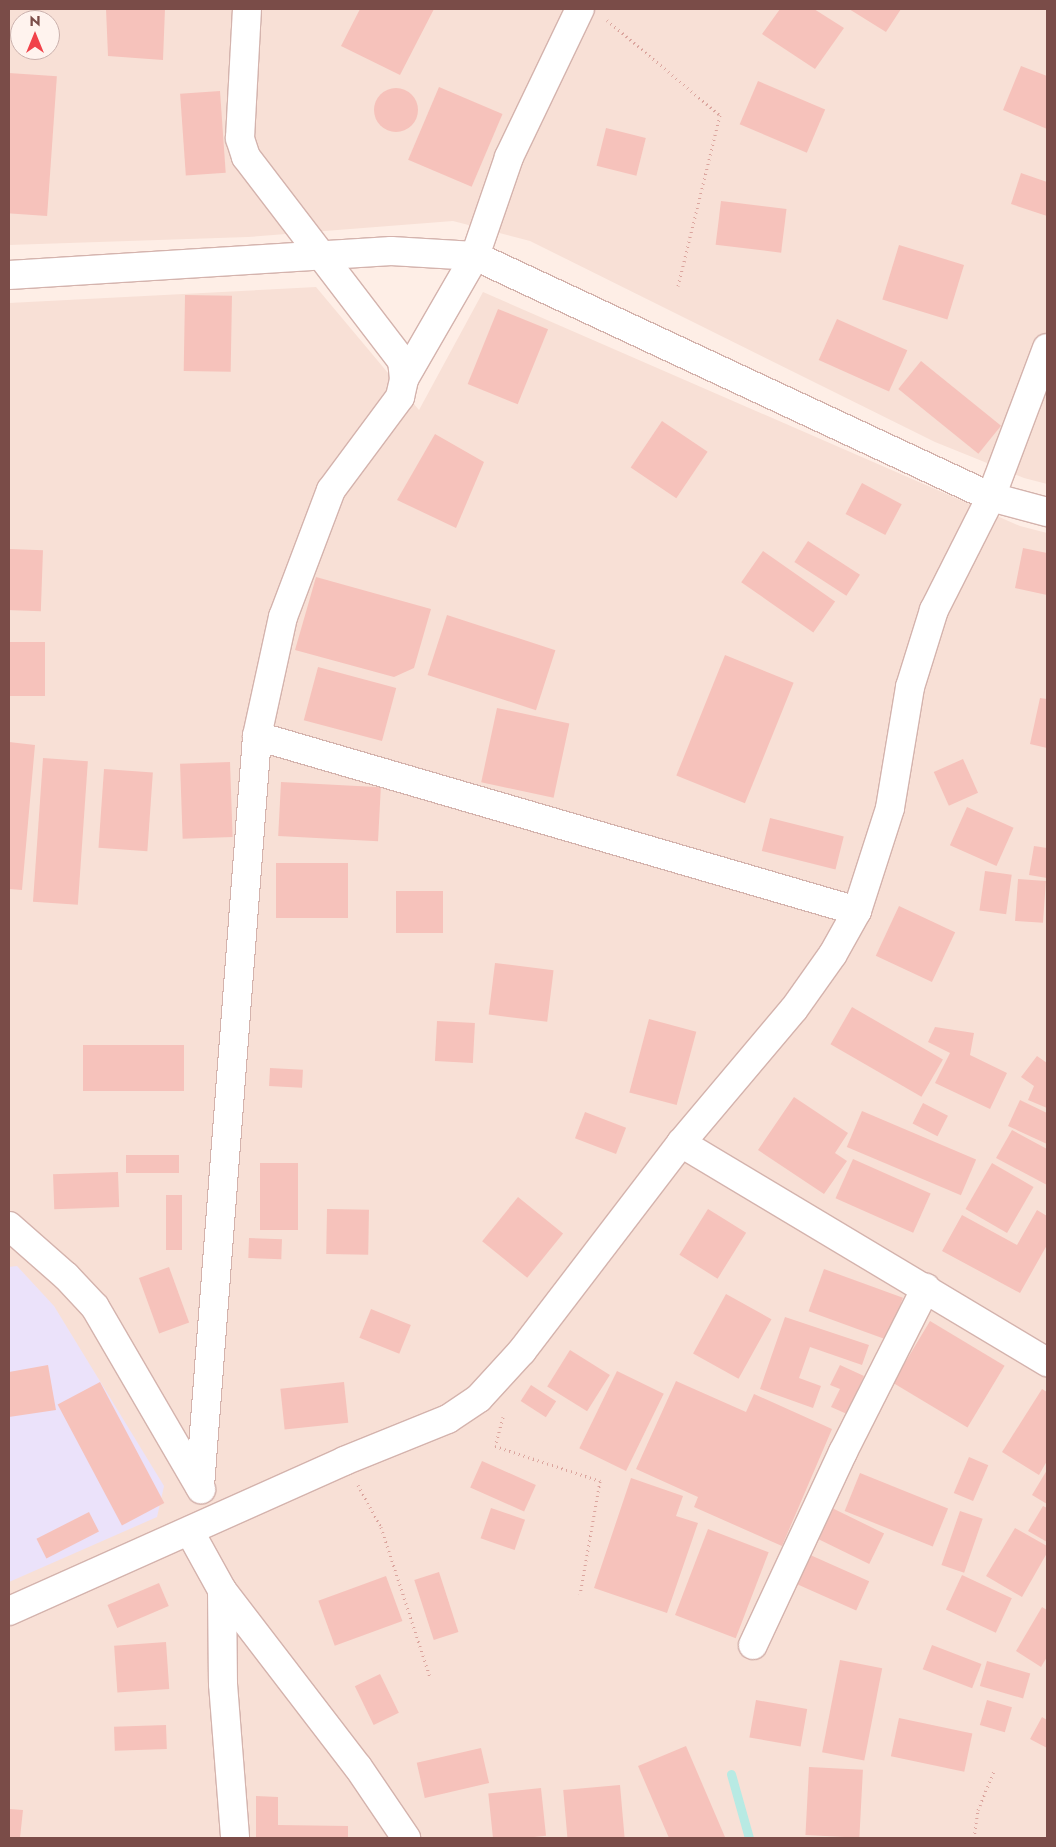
<!DOCTYPE html>
<style>
body{margin:0}
#map{position:relative;width:1056px;height:1847px;overflow:hidden;background:#feeee6;font-family:Jost,sans-serif}
div>[style]{position:absolute}
[style*='--x']{left:calc(var(--x)*1px);top:calc(var(--y)*1px);width:calc(var(--w)*1px);rotate:calc(var(--a)*1deg)}
.residential>*{inset:0;background:#f8e0d6}
.education>*{inset:0;background:#ebe2fa}
.stream>*{height:9px;margin:-4.5px;padding:0 4.5px;transform-origin:4.5px;border-radius:4.5px;background:#b8eae3}
.building>*{inset:0;background:#f6c2bb;transform-origin:0 0}
.round{border-radius:50%}
.path>*{height:3px;margin-top:-1.5px;transform-origin:0;background:repeating-linear-gradient(90deg,#dba59e 0 1px,transparent 0 5px)}
.roads{filter:drop-shadow(1px 0 #d4b3ad) drop-shadow(-1px 0 #d4b3ad) drop-shadow(0 1px #d4b3ad) drop-shadow(0 -1px #d4b3ad)}
.street>*{height:28px;margin:-14px;padding:0 14px;transform-origin:14px;border-radius:14px;background:#fff}
.secondary>*{height:28px;margin:-14px;padding:0 14px;transform-origin:14px;border-radius:14px;background:#fff}
span{translate:-50% -50%;white-space:nowrap;text-align:center;line-height:1.15;-webkit-text-stroke:4px #fff3ee;paint-order:stroke}
.frame{position:absolute;inset:0;border:10px solid #7a4c48;pointer-events:none}
.north{position:absolute;left:10px;top:10px;width:50px;height:50px;box-sizing:border-box;background:#fff3ee;border:1px solid #cab0ac;border-radius:50%;rotate:0deg;font-size:14px;font-weight:700;line-height:20px;text-align:center;color:#7a4c48}
.north::after{content:'';display:block;margin:auto;width:18px;height:22px;background:#f1424a;clip-path:polygon(50% 0,100% 100%,50% 72%,0 100%)}
</style>
<div id="map">
<div class="residential">
<i style="clip-path:polygon(evenodd,9px 9px,1047px 9px,1047px 484px,1024px 478px,935px 442px,530px 241px,453px 221px,248px 237px,9px 245px,9px 9px,20px 20px,50px 20px,50px 50px,20px 50px,20px 20px)"></i>
<i style="clip-path:polygon(316px 287px,419px 410px,483px 292px,1020px 526px,1047px 533px,1047px 1838px,9px 1838px,9px 303px)"></i>
</div>
<div class="education">
<i style="clip-path:polygon(17px 1266px,54px 1306px,164px 1486px,157px 1517px,9px 1582px,9px 1267px)"></i>
</div>
<div class="stream">
<i style="--x:731;--y:1774;--w:66;--a:74.3"></i>
</div>
<div class="building">
<i style="clip-path:polygon(106px 9px,165px 9px,163px 60px,108px 56px)"></i>
<i style="clip-path:polygon(360px 9px,434px 9px,400px 75px,341px 46px)"></i>
<i style="clip-path:polygon(780px 9px,814px 9px,844px 28px,815px 69px,762px 34px)"></i>
<i style="clip-path:polygon(849px 9px,901px 9px,886px 32px)"></i>
<i style="clip-path:polygon(1021px 66px,1047px 76px,1047px 129px,1003px 110px)"></i>
<i style="left:9px;top:73px;width:48px;height:140px;rotate:4deg"></i>
<i style="left:758px;top:81px;width:73px;height:47px;rotate:23deg"></i>
<i style="left:439px;top:87px;width:69px;height:79px;rotate:23deg"></i>
<i class="round" style="left:374px;top:88px;width:44px;height:44px"></i>
<i style="left:220px;top:91px;width:82px;height:40px;rotate:86deg"></i>
<i style="left:606px;top:128px;width:41px;height:39px;rotate:14deg"></i>
<i style="clip-path:polygon(1021px 173px,1047px 182px,1047px 216px,1011px 204px)"></i>
<i style="left:721px;top:201px;width:66px;height:44px;rotate:7deg"></i>
<i style="left:899px;top:245px;width:68px;height:57px;rotate:17deg"></i>
<i style="left:185px;top:295px;width:47px;height:76px;rotate:1deg"></i>
<i style="left:498px;top:309px;width:54px;height:81px;rotate:22deg"></i>
<i style="left:837px;top:319px;width:77px;height:45px;rotate:24deg"></i>
<i style="left:921px;top:361px;width:103px;height:36px;rotate:39deg"></i>
<i style="left:662px;top:421px;width:55px;height:56px;rotate:34deg"></i>
<i style="clip-path:polygon(435px 434px,484px 462px,456px 528px,397px 500px)"></i>
<i style="left:862px;top:483px;width:45px;height:35px;rotate:28deg"></i>
<i style="left:808px;top:541px;width:62px;height:25px;rotate:33deg"></i>
<i style="clip-path:polygon(1023px 548px,1047px 553px,1047px 595px,1015px 588px)"></i>
<i style="left:9px;top:549px;width:34px;height:61px;rotate:2deg"></i>
<i style="left:763px;top:551px;width:88px;height:38px;rotate:35deg"></i>
<i style="clip-path:polygon(316px 577px,431px 609px,414px 668px,394px 677px,295px 650px)"></i>
<i style="left:447px;top:615px;width:114px;height:63px;rotate:18deg"></i>
<i style="left:9px;top:642px;width:36px;height:54px"></i>
<i style="left:725px;top:655px;width:74px;height:130px;rotate:22deg"></i>
<i style="left:318px;top:667px;width:81px;height:55px;rotate:15deg"></i>
<i style="clip-path:polygon(1040px 698px,1047px 699px,1047px 748px,1030px 744px)"></i>
<i style="left:497px;top:708px;width:74px;height:76px;rotate:12deg"></i>
<i style="clip-path:polygon(9px 742px,35px 745px,22px 890px,9px 889px)"></i>
<i style="left:43px;top:758px;width:45px;height:144px;rotate:4deg"></i>
<i style="left:963px;top:759px;width:37px;height:32px;rotate:66deg"></i>
<i style="left:230px;top:762px;width:75px;height:50px;rotate:88deg"></i>
<i style="left:104px;top:769px;width:49px;height:79px;rotate:4deg"></i>
<i style="left:281px;top:782px;width:100px;height:54px;rotate:3deg"></i>
<i style="left:967px;top:807px;width:51px;height:42px;rotate:24deg"></i>
<i style="left:770px;top:818px;width:76px;height:34px;rotate:14deg"></i>
<i style="clip-path:polygon(1034px 846px,1047px 848px,1047px 878px,1029px 875px)"></i>
<i style="left:276px;top:863px;width:72px;height:55px"></i>
<i style="left:985px;top:871px;width:27px;height:40px;rotate:8deg"></i>
<i style="left:1018px;top:879px;width:28px;height:42px;rotate:4deg"></i>
<i style="left:396px;top:891px;width:47px;height:42px"></i>
<i style="left:899px;top:906px;width:62px;height:55px;rotate:25deg"></i>
<i style="left:495px;top:963px;width:59px;height:52px;rotate:7deg"></i>
<i style="left:852px;top:1007px;width:105px;height:43px;rotate:30deg"></i>
<i style="left:649px;top:1019px;width:49px;height:76px;rotate:15deg"></i>
<i style="left:437px;top:1021px;width:38px;height:40px;rotate:3deg"></i>
<i style="clip-path:polygon(935px 1027px,974px 1033px,970px 1055px,1007px 1073px,990px 1109px,935px 1083px,950px 1053px,928px 1042px)"></i>
<i style="left:184px;top:1045px;width:46px;height:101px;rotate:90deg"></i>
<i style="clip-path:polygon(1037px 1056px,1047px 1063px,1047px 1108px,1028px 1100px,1034px 1086px,1021px 1077px)"></i>
<i style="left:270px;top:1068px;width:33px;height:18px;rotate:3deg"></i>
<i style="clip-path:polygon(794px 1097px,848px 1133px,835px 1153px,847px 1161px,824px 1194px,758px 1150px)"></i>
<i style="clip-path:polygon(1020px 1100px,1047px 1113px,1047px 1144px,1008px 1126px)"></i>
<i style="left:923px;top:1103px;width:28px;height:23px;rotate:27deg"></i>
<i style="left:862px;top:1111px;width:124px;height:39px;rotate:23deg"></i>
<i style="left:585px;top:1112px;width:44px;height:28px;rotate:21deg"></i>
<i style="clip-path:polygon(1012px 1130px,1047px 1149px,1047px 1185px,996px 1158px)"></i>
<i style="left:179px;top:1155px;width:18px;height:53px;rotate:90deg"></i>
<i style="left:853px;top:1159px;width:85px;height:43px;rotate:24deg"></i>
<i style="left:260px;top:1163px;width:38px;height:67px"></i>
<i style="left:992px;top:1163px;width:48px;height:53px;rotate:30deg"></i>
<i style="left:118px;top:1172px;width:35px;height:65px;rotate:88deg"></i>
<i style="left:166px;top:1195px;width:16px;height:55px"></i>
<i style="left:518px;top:1197px;width:58px;height:57px;rotate:39deg"></i>
<i style="left:327px;top:1209px;width:42px;height:45px;rotate:1deg"></i>
<i style="left:708px;top:1209px;width:45px;height:54px;rotate:32deg"></i>
<i style="clip-path:polygon(1037px 1210px,1047px 1216px,1047px 1245px,1020px 1293px,942px 1251px,962px 1215px,1017px 1245px)"></i>
<i style="left:249px;top:1238px;width:33px;height:20px;rotate:2deg"></i>
<i style="left:169px;top:1267px;width:59px;height:32px;rotate:70deg"></i>
<i style="left:824px;top:1269px;width:84px;height:45px;rotate:20deg"></i>
<i style="left:726px;top:1294px;width:52px;height:68px;rotate:29deg"></i>
<i style="left:371px;top:1309px;width:43px;height:31px;rotate:22deg"></i>
<i style="clip-path:polygon(785px 1317px,869px 1345px,862px 1365px,810px 1347px,799px 1378px,821px 1386px,813px 1408px,760px 1389px)"></i>
<i style="left:930px;top:1321px;width:87px;height:72px;rotate:31deg"></i>
<i style="left:570px;top:1350px;width:47px;height:43px;rotate:32deg"></i>
<i style="clip-path:polygon(48px 1365px,56px 1410px,9px 1417px,9px 1372px)"></i>
<i style="clip-path:polygon(840px 1365px,864px 1376px,847px 1414px,831px 1407px,840px 1389px,830px 1385px)"></i>
<i style="left:617px;top:1371px;width:52px;height:86px;rotate:26deg"></i>
<i style="clip-path:polygon(676px 1381px,746px 1412px,754px 1394px,832px 1429px,782px 1546px,694px 1507px,698px 1497px,636px 1469px)"></i>
<i style="left:100px;top:1382px;width:137px;height:48px;rotate:62deg"></i>
<i style="left:344px;top:1382px;width:41px;height:64px;rotate:84deg"></i>
<i style="left:531px;top:1385px;width:30px;height:19px;rotate:33deg"></i>
<i style="clip-path:polygon(1042px 1389px,1047px 1392px,1047px 1461px,1039px 1475px,1002px 1452px)"></i>
<i style="left:969px;top:1457px;width:21px;height:39px;rotate:23deg"></i>
<i style="left:482px;top:1461px;width:59px;height:29px;rotate:24deg"></i>
<i style="clip-path:polygon(1047px 1470px,1047px 1504px,1032px 1495px)"></i>
<i style="left:860px;top:1473px;width:95px;height:41px;rotate:22deg"></i>
<i style="clip-path:polygon(631px 1478px,683px 1496px,676px 1516px,698px 1523px,667px 1613px,594px 1588px)"></i>
<i style="clip-path:polygon(1043px 1506px,1047px 1508px,1047px 1542px,1028px 1531px)"></i>
<i style="left:491px;top:1508px;width:36px;height:32px;rotate:19deg"></i>
<i style="left:832px;top:1508px;width:58px;height:34px;rotate:26deg"></i>
<i style="left:960px;top:1511px;width:24px;height:57px;rotate:19deg"></i>
<i style="left:89px;top:1512px;width:22px;height:59px;rotate:63deg"></i>
<i style="clip-path:polygon(1015px 1528px,1047px 1546px,1047px 1553px,1022px 1597px,986px 1576px)"></i>
<i style="left:708px;top:1529px;width:65px;height:92px;rotate:21deg"></i>
<i style="left:808px;top:1554px;width:67px;height:32px;rotate:24deg"></i>
<i style="left:439px;top:1572px;width:63px;height:26px;rotate:72deg"></i>
<i style="left:962px;top:1575px;width:55px;height:38px;rotate:25deg"></i>
<i style="left:386px;top:1576px;width:48px;height:72px;rotate:70deg"></i>
<i style="left:159px;top:1583px;width:25px;height:56px;rotate:67deg"></i>
<i style="clip-path:polygon(1042px 1607px,1047px 1610px,1047px 1657px,1041px 1667px,1016px 1651px)"></i>
<i style="left:166px;top:1642px;width:47px;height:52px;rotate:86deg"></i>
<i style="left:932px;top:1645px;width:53px;height:26px;rotate:21deg"></i>
<i style="left:840px;top:1660px;width:43px;height:94px;rotate:11deg"></i>
<i style="left:987px;top:1661px;width:45px;height:26px;rotate:16deg"></i>
<i style="left:380px;top:1674px;width:43px;height:28px;rotate:64deg"></i>
<i style="left:756px;top:1700px;width:52px;height:38px;rotate:10deg"></i>
<i style="left:987px;top:1700px;width:26px;height:26px;rotate:16deg"></i>
<i style="clip-path:polygon(1042px 1717px,1047px 1720px,1047px 1748px,1030px 1739px)"></i>
<i style="left:899px;top:1718px;width:75px;height:39px;rotate:12deg"></i>
<i style="left:166px;top:1725px;width:24px;height:52px;rotate:88deg"></i>
<i style="clip-path:polygon(686px 1746px,725px 1837px,721px 1838px,669px 1838px,638px 1766px)"></i>
<i style="left:481px;top:1748px;width:36px;height:66px;rotate:77deg"></i>
<i style="left:809px;top:1767px;width:54px;height:68px;rotate:3deg"></i>
<i style="left:620px;top:1785px;width:53px;height:57px;rotate:85deg"></i>
<i style="left:541px;top:1788px;width:48px;height:53px;rotate:84deg"></i>
<i style="clip-path:polygon(256px 1796px,278px 1797px,278px 1825px,348px 1826px,348px 1838px,256px 1838px)"></i>
<i style="clip-path:polygon(9px 1809px,23px 1810px,20px 1838px,9px 1838px)"></i>
</div>
<div class="path">
<i style="--x:607;--y:20;--w:148;--a:40.1"></i>
<i style="--x:720;--y:115;--w:176;--a:103.8"></i>
<i style="--x:503;--y:1417;--w:30;--a:105"></i>
<i style="--x:495;--y:1446;--w:111;--a:18.4"></i>
<i style="--x:600;--y:1481;--w:115;--a:100"></i>
<i style="--x:358;--y:1485;--w:48;--a:61.3"></i>
<i style="--x:381;--y:1527;--w:158;--a:71.9"></i>
<i style="--x:974;--y:1838;--w:28;--a:-82"></i>
<i style="--x:978;--y:1810;--w:42;--a:-67.7"></i>
</div>
<div class="roads">
<div class="street">
<i style="--x:404;--y:379;--w:142;--a:-60"></i>
<i style="--x:475;--y:256;--w:105;--a:-71"></i>
<i style="--x:509;--y:157;--w:164;--a:-64.4"></i>
<i style="--x:257;--y:736;--w:625;--a:16.26"></i>
<i style="--x:681;--y:1143;--w:427;--a:30.9"></i>
<i style="--x:9;--y:1226;--w:76;--a:41.3"></i>
<i style="--x:66;--y:1276;--w:42;--a:46.9"></i>
<i style="--x:95;--y:1307;--w:211;--a:59.8"></i>
<i style="--x:200;--y:1486;--w:752;--a:-85.65"></i>
<i style="--x:257;--y:736;--w:122;--a:-77.7"></i>
<i style="--x:283;--y:617;--w:136;--a:-69.3"></i>
<i style="--x:331;--y:490;--w:116;--a:-53.4"></i>
<i style="--x:400;--y:397;--w:18;--a:-77"></i>
<i style="--x:404;--y:379;--w:18;--a:-96"></i>
<i style="--x:402;--y:361;--w:257;--a:-127.4"></i>
<i style="--x:246;--y:157;--w:20;--a:-108"></i>
<i style="--x:240;--y:138;--w:129;--a:-86.9"></i>
<i style="--x:190;--y:1532;--w:66;--a:61.1"></i>
<i style="--x:222;--y:1590;--w:94;--a:89.4"></i>
<i style="--x:223;--y:1684;--w:154;--a:85.5"></i>
<i style="--x:222;--y:1590;--w:223;--a:52.5"></i>
<i style="--x:358;--y:1767;--w:86;--a:55.9"></i>
<i style="--x:9;--y:1611;--w:367;--a:-24.1"></i>
<i style="--x:344;--y:1461;--w:112;--a:-22"></i>
<i style="--x:448;--y:1419;--w:37;--a:-34"></i>
<i style="--x:479;--y:1398;--w:64;--a:-47.5"></i>
<i style="--x:522;--y:1351;--w:262;--a:-52.6"></i>
<i style="--x:681;--y:1143;--w:175;--a:-49.9"></i>
<i style="--x:794;--y:1009;--w:67;--a:-54.7"></i>
<i style="--x:833;--y:954;--w:49;--a:-60.8"></i>
<i style="--x:857;--y:911;--w:108;--a:-72.2"></i>
<i style="--x:890;--y:808;--w:123;--a:-80.6"></i>
<i style="--x:910;--y:687;--w:81;--a:-72.7"></i>
<i style="--x:934;--y:610;--w:127;--a:-63.2"></i>
<i style="--x:991;--y:497;--w:159;--a:-69.4"></i>
<i style="--x:753;--y:1645;--w:213;--a:-65"></i>
<i style="--x:843;--y:1452;--w:184;--a:-63.2"></i>
</div>
<div class="secondary">
<i style="--x:9;--y:275;--w:383;--a:-3.6"></i>
<i style="--x:391;--y:251;--w:84;--a:3.4"></i>
<i style="--x:475;--y:256;--w:570;--a:25.04"></i>
<i style="--x:991;--y:497;--w:58;--a:15"></i>
</div>
</div>
<div class="frame"></div>
<div class="north">N</div>
</div>
